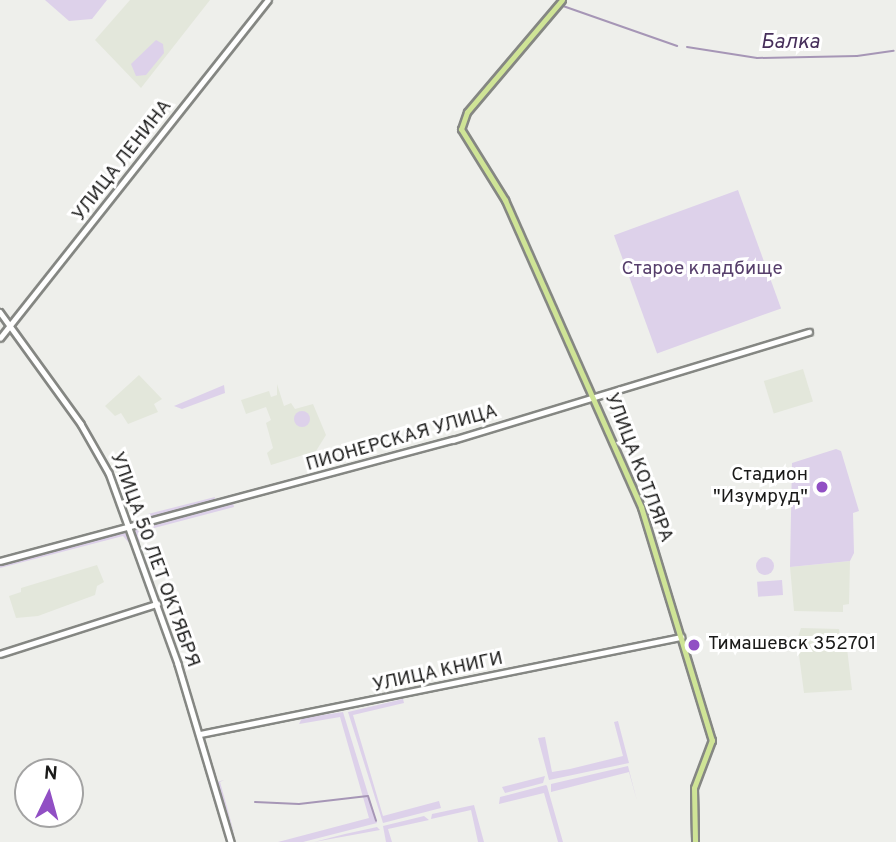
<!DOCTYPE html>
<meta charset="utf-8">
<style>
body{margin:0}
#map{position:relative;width:896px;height:842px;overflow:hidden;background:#eeefeb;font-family:Overpass,sans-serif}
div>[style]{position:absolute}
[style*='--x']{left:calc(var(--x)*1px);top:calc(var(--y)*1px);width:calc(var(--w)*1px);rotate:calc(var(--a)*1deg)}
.built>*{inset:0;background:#e3e7db;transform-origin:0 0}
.green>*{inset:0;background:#ddd1ea;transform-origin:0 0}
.round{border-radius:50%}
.stream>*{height:2px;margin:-1px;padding:0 1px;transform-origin:1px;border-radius:1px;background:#a696b6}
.roads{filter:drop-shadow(2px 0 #858783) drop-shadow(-2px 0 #858783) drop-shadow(0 2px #858783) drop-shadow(0 -2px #858783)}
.secondary>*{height:4.5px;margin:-2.25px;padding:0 2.25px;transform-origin:2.25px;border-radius:2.25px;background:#fff}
.primary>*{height:5px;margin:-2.5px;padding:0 2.5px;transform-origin:2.5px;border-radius:2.5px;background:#cfe496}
.dots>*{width:19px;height:19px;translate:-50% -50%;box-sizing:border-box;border:4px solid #fff;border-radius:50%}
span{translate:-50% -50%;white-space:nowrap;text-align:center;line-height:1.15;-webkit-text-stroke:6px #fff;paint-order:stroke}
.street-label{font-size:19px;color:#1a1a19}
.park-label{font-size:19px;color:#563e6b}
.poi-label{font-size:19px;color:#1a1a19}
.right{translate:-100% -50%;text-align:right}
.left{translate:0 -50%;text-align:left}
.water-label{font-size:21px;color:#472f5b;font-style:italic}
.north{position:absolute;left:14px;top:758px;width:70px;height:70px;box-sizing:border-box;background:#fff;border:2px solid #a3a3a3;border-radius:50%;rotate:5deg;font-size:19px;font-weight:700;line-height:28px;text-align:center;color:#1a1a19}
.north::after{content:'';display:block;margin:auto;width:24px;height:32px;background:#914fc4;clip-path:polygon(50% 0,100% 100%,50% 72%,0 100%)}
</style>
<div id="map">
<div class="built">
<i style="clip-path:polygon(130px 0,210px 0,141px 88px,95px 40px)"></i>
<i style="left:803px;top:369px;width:34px;height:41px;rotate:73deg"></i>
<i style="clip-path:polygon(139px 375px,162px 399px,154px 404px,158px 412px,128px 424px,121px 413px,115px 416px,105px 406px)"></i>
<i style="clip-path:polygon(277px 384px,284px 406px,291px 403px,295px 409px,313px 404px,326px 435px,316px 451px,271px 465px,267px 453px,273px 448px,266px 423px,271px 420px,266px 407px,246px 414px,241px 400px,269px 391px,271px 397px,277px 395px)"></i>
<i style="clip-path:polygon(850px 561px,849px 604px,843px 605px,843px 612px,794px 611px,790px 567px)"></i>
<i style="clip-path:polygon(97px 565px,104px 582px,97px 586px,95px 595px,38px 616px,16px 618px,9px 596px,21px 592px,21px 588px)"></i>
<i style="clip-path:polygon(801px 628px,839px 629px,840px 639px,846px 640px,852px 690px,804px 693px,797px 640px)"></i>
</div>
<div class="green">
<i style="clip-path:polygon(45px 0,107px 0,92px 19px,69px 21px)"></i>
<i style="clip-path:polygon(156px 40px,163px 44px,164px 53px,146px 75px,136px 76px,131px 64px)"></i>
<i style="left:738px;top:190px;width:126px;height:132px;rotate:70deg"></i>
<i style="clip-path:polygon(224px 385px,225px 393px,182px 409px,174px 406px)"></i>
<i class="round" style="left:294px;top:411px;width:16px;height:16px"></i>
<i style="clip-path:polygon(836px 449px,841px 451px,859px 511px,853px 513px,854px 553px,850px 561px,790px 567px,792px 463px)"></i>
<i style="clip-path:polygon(215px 497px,214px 502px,153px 518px,148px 514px)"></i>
<i style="clip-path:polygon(233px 502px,234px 507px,139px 532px,140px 547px,133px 531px,137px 526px)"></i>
<i style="clip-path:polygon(125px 530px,130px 544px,123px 536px,0 568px,0 563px)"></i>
<i class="round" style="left:756px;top:557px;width:18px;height:18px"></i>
<i style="left:782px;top:580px;width:15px;height:25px;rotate:86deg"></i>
<i style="clip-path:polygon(403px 699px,404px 703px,353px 715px,383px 816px,439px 801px,441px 808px,383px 823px,348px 712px)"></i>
<i style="clip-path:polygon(343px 712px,377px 823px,303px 842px,278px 842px,369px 818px,340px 717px,299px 724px,302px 718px)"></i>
<i style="clip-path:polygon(618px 721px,629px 763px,549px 780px,538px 738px,545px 737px,552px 772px,570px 769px,623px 756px,614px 722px)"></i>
<i style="clip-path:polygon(628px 766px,637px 801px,629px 772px,551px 792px,551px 784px)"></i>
<i style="clip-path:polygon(545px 776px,543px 783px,505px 793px,502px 787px)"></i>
<i style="clip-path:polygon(224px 780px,220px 782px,235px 836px,217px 782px)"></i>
<i style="clip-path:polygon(546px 785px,547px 786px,563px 842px,558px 842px,544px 793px,499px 804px,500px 797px)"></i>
<i style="clip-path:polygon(474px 805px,484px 842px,478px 842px,471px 810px,431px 819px,432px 814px)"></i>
<i style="clip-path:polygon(424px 816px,429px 820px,388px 829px,392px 842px,386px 842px,383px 826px)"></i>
<i style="clip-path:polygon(377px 827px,380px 830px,314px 842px,345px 834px)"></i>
</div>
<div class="stream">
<i style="--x:563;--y:6;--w:121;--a:19.3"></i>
<i style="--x:687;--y:47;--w:71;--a:8.9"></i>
<i style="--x:757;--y:58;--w:100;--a:-1.1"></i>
<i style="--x:857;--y:56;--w:37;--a:-8"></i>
<i style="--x:255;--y:802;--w:44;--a:2.6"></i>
<i style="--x:299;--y:804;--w:69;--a:-6.6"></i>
<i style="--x:368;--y:796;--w:26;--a:72"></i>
</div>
<div class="roads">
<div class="secondary">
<i style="--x:0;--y:312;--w:138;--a:54.1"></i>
<i style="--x:81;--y:424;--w:56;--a:60.3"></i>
<i style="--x:109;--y:473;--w:203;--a:70.1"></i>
<i style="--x:178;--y:664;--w:186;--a:73.4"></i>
<i style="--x:0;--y:338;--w:431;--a:-51.6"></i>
<i style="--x:0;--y:561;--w:469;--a:-15"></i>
<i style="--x:453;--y:440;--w:372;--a:-16.9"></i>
<i style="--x:0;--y:654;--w:165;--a:-17.7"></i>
<i style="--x:200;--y:734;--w:491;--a:-11.4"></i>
</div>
<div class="primary">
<i style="--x:562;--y:0;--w:147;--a:130.3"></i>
<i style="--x:467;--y:112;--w:18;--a:109"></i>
<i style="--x:461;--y:129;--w:84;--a:58.2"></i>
<i style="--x:505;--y:200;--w:336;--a:66.1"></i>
<i style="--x:641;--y:507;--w:244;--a:73.1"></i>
<i style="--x:712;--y:740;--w:51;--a:110.6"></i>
<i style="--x:694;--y:788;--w:54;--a:88.9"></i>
</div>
</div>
<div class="dots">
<i style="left:822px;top:487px;background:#914fc4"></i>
<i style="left:694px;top:645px;background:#914fc4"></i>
</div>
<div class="street-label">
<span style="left:123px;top:161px;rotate:-52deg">УЛИЦА ЛЕНИНА</span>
<span style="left:402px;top:439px;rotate:-16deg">ПИОНЕРСКАЯ УЛИЦА</span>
<span style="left:638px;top:468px;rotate:69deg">УЛИЦА КОТЛЯРА</span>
<span style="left:154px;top:560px;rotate:70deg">УЛИЦА 50 ЛЕТ ОКТЯБРЯ</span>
<span style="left:438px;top:673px;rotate:-12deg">УЛИЦА КНИГИ</span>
</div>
<div class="park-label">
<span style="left:702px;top:270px">Старое кладбище</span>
</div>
<div class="poi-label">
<span class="right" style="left:808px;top:487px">Стадион<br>"Изумруд"</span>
<span class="left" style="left:708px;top:645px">Тимашевск 352701</span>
</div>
<div class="water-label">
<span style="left:790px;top:43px">Балка</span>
</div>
<div class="north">N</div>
</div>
